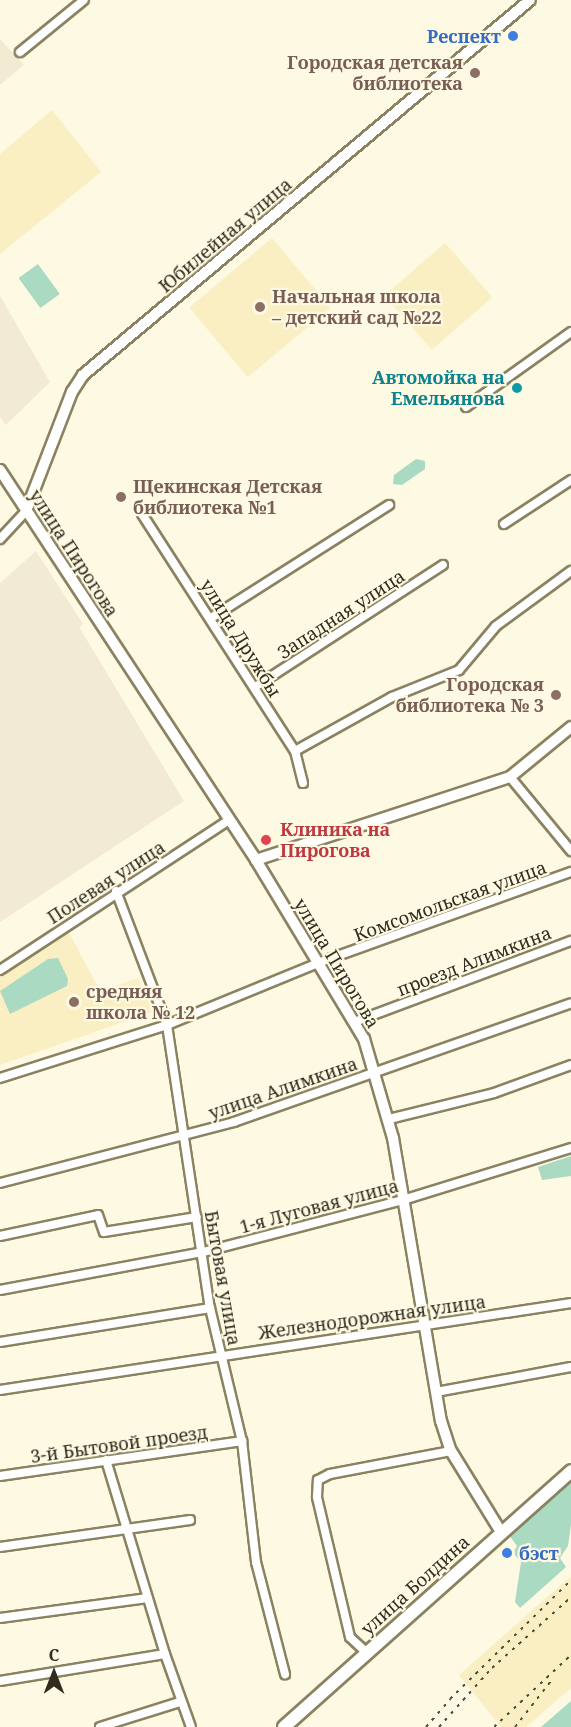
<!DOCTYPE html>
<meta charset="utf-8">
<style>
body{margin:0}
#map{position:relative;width:571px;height:1727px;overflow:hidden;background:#fef9e3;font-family:"Noto Serif",serif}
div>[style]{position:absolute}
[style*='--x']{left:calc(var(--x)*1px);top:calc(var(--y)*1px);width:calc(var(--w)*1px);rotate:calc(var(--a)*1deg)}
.built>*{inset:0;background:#f9efc2;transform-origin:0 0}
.industrial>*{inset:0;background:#f3ead4}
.green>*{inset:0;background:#aadac2;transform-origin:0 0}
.roads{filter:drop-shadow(2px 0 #8a8260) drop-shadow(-2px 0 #8a8260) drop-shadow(0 2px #8a8260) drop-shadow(0 -2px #8a8260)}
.street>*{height:8px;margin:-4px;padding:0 4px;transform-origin:4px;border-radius:4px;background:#fff}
.secondary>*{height:10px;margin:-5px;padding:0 5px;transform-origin:5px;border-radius:5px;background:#fff}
.primary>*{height:12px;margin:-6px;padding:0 6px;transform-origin:6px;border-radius:6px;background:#fff}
.rail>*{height:2px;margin-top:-1px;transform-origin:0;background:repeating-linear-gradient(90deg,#4e4a3b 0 3px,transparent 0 9px)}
.dots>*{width:16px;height:16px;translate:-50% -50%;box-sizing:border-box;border:3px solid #fef9e3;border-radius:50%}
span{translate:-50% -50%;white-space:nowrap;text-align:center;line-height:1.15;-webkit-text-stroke:4.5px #fef9e3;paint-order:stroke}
.shop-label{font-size:18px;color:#366cbe;font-weight:700}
.right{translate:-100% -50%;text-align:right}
.left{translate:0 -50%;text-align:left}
.education-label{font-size:18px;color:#785e54;font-weight:700}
.street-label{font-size:18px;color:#302c1e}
.culture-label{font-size:18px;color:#0d838f;font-weight:700}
.health-label{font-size:18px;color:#be3a42;font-weight:700}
.north{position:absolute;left:24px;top:1643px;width:60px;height:60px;-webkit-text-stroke:4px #fef9e3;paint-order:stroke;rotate:0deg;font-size:16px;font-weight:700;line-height:24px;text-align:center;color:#302c1e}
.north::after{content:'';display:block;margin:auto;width:21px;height:27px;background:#302c1e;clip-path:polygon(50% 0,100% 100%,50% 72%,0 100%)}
</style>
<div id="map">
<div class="built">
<i style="clip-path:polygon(52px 110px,101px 172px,0 254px,0 154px)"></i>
<i style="left:272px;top:238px;width:91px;height:108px;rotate:50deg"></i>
<i style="left:445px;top:243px;width:72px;height:80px;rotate:49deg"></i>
<i style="clip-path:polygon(67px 929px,100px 991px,139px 978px,152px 1012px,0 1065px,0 977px)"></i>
<i style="clip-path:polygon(571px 1576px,571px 1688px,526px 1727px,501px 1727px,459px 1675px)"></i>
</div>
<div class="industrial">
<i style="clip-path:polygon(0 39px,24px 65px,0 85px)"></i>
<i style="clip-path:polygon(0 296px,50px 382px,6px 425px,0 417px)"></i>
<i style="clip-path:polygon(36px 551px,83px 624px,79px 627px,184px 801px,0 922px,0 583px)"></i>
</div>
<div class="green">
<i style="left:38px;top:264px;width:37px;height:24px;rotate:54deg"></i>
<i style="clip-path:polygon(416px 459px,425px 461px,425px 469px,402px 485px,393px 484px,394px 475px)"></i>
<i style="clip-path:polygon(58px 958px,68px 979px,67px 986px,10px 1014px,0 991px,48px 959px)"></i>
<i style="clip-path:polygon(571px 1156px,571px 1176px,542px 1180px,538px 1167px)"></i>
<i style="clip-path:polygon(566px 1477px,571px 1483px,571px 1524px,568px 1546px,560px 1558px,566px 1567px,520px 1608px,515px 1602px,521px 1562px,513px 1553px,517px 1546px,506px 1531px)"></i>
<i style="clip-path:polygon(571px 1701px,571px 1727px,541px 1727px)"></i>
</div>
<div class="roads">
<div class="street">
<i style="--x:20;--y:52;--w:82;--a:-39.1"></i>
<i style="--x:466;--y:407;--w:129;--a:-35.5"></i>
<i style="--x:142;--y:514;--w:282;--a:57.2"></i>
<i style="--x:295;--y:751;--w:33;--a:76"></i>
<i style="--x:504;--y:524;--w:80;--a:-33.3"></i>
<i style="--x:0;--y:539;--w:38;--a:-47"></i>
<i style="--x:211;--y:618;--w:211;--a:-32.4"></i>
<i style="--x:255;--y:687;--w:224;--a:-33"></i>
<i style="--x:295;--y:751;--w:111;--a:-29.1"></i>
<i style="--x:392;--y:697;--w:72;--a:-21.9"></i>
<i style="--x:459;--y:670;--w:57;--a:-49.9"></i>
<i style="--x:496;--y:626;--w:93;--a:-36.3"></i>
<i style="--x:510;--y:777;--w:96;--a:50.5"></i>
<i style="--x:116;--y:891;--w:143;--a:69.2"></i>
<i style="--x:167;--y:1025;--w:286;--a:81.4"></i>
<i style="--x:210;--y:1308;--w:137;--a:76.5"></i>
<i style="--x:242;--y:1441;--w:122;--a:83.4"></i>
<i style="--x:256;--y:1562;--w:116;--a:75.5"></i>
<i style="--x:0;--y:970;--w:274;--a:-33.2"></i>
<i style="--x:354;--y:1022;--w:232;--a:-20.5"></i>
<i style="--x:0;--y:1078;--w:175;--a:-17.6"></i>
<i style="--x:167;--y:1025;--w:163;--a:-22.3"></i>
<i style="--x:318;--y:963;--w:269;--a:-19.8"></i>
<i style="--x:389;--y:1119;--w:108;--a:-13.9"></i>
<i style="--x:494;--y:1093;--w:82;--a:-20"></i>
<i style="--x:0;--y:1183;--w:242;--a:-14.6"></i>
<i style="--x:234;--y:1122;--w:357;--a:-19.4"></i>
<i style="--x:0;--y:1236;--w:100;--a:-12.1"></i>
<i style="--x:98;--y:1215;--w:18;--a:71"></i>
<i style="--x:104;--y:1232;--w:94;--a:-9.2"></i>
<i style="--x:0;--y:1290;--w:207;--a:-10.6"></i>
<i style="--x:203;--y:1252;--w:207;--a:-14.6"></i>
<i style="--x:403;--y:1200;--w:176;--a:-17.2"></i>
<i style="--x:0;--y:1342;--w:213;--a:-9.2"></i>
<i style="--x:0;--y:1390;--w:578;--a:-8.66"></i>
<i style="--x:436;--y:1392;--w:137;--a:-10.5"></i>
<i style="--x:106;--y:1460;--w:203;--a:73.1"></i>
<i style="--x:165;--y:1654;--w:77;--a:70.4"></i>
<i style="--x:0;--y:1476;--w:245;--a:-8.2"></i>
<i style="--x:0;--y:1547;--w:192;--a:-8.1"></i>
<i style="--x:0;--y:1618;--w:149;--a:-7.7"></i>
<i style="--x:367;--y:1653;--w:23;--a:-137"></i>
<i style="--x:350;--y:1637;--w:144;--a:-103.3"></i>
<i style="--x:317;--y:1497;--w:17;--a:-87"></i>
<i style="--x:318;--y:1480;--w:13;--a:-27"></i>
<i style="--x:330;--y:1474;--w:123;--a:-10.8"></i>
<i style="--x:0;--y:1681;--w:167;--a:-9.3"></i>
<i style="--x:100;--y:1727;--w:84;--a:-17.4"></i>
</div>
<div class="secondary">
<i style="--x:0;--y:470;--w:467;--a:56.7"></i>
<i style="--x:256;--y:860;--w:209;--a:58.9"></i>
<i style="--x:364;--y:1039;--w:103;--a:73.7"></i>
<i style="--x:393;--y:1138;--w:287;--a:80.4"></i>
<i style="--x:441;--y:1421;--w:32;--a:72"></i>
<i style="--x:451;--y:1451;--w:95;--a:58.3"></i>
<i style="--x:26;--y:511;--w:128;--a:-68.9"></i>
<i style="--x:72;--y:392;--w:20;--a:-57"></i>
<i style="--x:83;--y:375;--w:583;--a:-39.99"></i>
<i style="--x:256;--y:860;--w:267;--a:-18.1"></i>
<i style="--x:510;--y:777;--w:79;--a:-39.3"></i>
</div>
<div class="primary">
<i style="--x:284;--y:1727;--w:385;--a:-41.7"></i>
</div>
</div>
<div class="rail">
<i style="--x:426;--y:1727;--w:37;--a:-49"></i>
<i style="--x:450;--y:1699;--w:170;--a:-44.5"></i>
<i style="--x:439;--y:1727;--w:79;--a:-48.1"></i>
<i style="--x:492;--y:1668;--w:106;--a:-41.9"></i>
<i style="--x:494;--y:1727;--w:105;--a:-43.1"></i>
<i style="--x:515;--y:1727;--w:58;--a:-52"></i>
</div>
<div class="dots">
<i style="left:513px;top:36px;background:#3f7fe0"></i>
<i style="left:475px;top:73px;background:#8d6e63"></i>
<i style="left:260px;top:307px;background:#8d6e63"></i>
<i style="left:517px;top:388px;background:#0f9aa8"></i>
<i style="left:121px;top:497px;background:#8d6e63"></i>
<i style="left:556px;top:695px;background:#8d6e63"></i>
<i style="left:266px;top:840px;background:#e0444e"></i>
<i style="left:74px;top:1002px;background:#8d6e63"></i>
<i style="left:507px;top:1553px;background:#3f7fe0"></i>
</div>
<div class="shop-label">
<span class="right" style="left:501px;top:36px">Респект</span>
<span class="left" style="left:519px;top:1553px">бэст</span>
</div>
<div class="education-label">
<span class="right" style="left:463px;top:73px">Городская детская<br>библиотека</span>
<span class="left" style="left:272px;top:307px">Начальная школа<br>– детский сад №22</span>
<span class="left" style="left:133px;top:497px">Щекинская Детская<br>библиотека №1</span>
<span class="right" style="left:544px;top:695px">Городская<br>библиотека № 3</span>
<span class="left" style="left:86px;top:1002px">средняя<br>школа № 12</span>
</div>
<div class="street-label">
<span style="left:225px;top:235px;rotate:-40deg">Юбилейная улица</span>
<span style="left:74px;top:553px;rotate:57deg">улица Пирогова</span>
<span style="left:341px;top:614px;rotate:-33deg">Западная улица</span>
<span style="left:241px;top:638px;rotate:58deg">улица Дружбы</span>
<span style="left:106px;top:882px;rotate:-33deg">Полевая улица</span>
<span style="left:450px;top:901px;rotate:-20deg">Комсомольская улица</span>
<span style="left:474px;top:961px;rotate:-21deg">проезд Алимкина</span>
<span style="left:337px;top:963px;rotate:59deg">улица Пирогова</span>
<span style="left:283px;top:1088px;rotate:-19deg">улица Алимкина</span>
<span style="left:319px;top:1206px;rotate:-15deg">1-я Луговая улица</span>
<span style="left:223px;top:1278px;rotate:80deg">Бытовая улица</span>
<span style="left:372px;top:1317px;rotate:-8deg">Железнодорожная улица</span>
<span style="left:119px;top:1444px;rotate:-8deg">3-й Бытовой проезд</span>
<span style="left:415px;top:1585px;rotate:-42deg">улица Болдина</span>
</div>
<div class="culture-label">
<span class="right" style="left:505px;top:388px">Автомойка на<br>Емельянова</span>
</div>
<div class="health-label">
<span class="left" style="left:280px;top:840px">Клиника на<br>Пирогова</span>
</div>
<div class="north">С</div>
</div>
